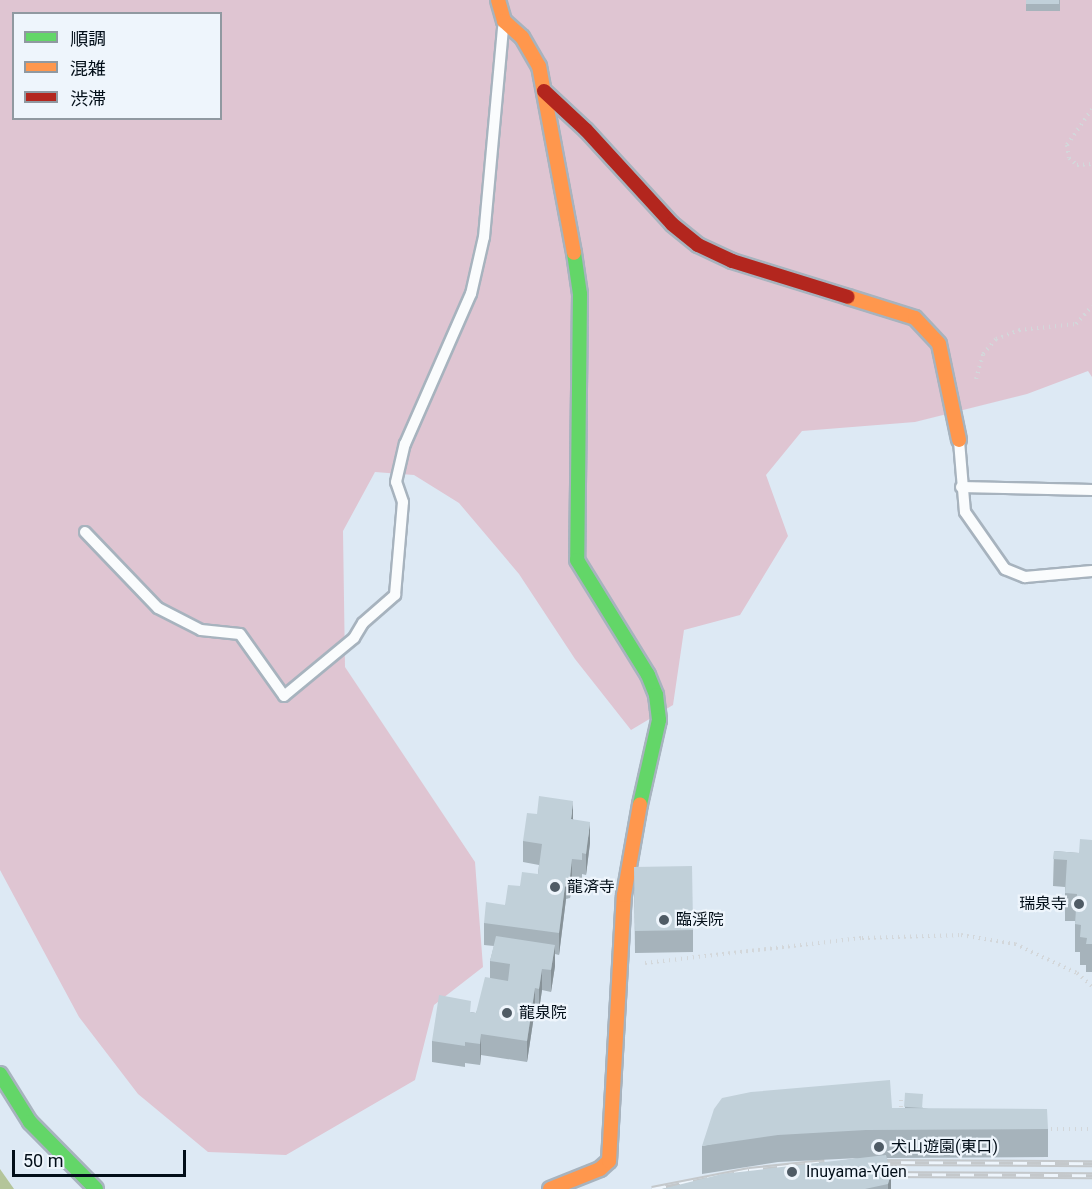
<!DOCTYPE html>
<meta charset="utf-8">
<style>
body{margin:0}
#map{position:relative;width:1092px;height:1189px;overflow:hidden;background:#dde9f4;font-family:Roboto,"Noto Sans JP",sans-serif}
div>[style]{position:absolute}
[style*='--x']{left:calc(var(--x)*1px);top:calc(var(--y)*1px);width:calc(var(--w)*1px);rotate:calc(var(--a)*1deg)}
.green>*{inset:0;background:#dfc5d2}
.water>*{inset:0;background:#b4c59a}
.path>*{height:4px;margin-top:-2px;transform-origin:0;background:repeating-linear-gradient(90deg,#d3d7da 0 1.5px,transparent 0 6px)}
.roads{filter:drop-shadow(2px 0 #a7b3be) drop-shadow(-2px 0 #a7b3be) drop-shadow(0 2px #a7b3be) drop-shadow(0 -2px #a7b3be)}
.lane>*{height:10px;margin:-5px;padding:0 5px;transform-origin:5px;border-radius:5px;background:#fafcfd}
.fast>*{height:14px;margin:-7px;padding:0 7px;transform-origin:7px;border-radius:7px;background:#63d668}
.slow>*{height:14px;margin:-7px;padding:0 7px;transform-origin:7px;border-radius:7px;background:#ff974d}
.jam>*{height:14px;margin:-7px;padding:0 7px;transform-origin:7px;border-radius:7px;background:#b3261e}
.rail>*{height:7px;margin-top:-3.5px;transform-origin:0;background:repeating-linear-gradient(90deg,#eef5fc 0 14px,#c4c8cb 0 28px);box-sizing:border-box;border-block:2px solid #c4c8cb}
.wall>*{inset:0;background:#a6b3bb;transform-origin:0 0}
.shaded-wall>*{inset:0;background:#879298}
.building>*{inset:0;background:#c1d0d9;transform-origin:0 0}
.dots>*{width:16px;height:16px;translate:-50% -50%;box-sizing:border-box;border:3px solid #eef5fc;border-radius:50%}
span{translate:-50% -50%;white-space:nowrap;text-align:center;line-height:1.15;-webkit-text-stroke:4.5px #eef5fc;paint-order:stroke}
.poi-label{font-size:16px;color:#020e18}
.left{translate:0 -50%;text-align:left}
.right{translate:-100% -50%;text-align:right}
.legend{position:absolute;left:12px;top:12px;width:210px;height:108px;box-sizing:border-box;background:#eef5fc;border:2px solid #9099a1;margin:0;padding:8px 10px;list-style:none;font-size:18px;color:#020e18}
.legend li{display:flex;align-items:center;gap:12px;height:30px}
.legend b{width:30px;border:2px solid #9099a1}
.scale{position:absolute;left:12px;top:1150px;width:174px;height:27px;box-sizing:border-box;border:3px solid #020e18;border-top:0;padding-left:8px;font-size:18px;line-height:21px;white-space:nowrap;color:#020e18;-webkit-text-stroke:4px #eef5fc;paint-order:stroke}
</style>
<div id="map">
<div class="green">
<i style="clip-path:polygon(evenodd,0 0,1092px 0,1092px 377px,1088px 371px,1027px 394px,915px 422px,802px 431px,766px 475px,788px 536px,740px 615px,684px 630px,673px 705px,631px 730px,575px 659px,519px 574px,459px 503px,414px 475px,375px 472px,343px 531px,345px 667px,475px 862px,483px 967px,434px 1005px,415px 1080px,286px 1155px,208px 1152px,138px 1094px,79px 1017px,0 870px,0 0,14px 14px,220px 14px,220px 118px,14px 118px,14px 14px)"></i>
</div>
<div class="water">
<i style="clip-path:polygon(0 1169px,14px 1189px,0 1189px)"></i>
</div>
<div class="path">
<i style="--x:1092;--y:109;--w:44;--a:124.8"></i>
<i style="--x:1067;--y:145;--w:13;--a:81"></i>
<i style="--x:1069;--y:158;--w:11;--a:41"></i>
<i style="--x:1077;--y:165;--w:15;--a:-4"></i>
<i style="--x:976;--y:379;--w:26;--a:-74"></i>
<i style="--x:983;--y:354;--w:20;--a:-49"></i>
<i style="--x:996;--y:339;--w:25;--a:-21"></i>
<i style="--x:1019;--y:330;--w:57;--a:-6"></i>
<i style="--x:1076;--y:324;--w:24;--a:-48"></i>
<i style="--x:645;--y:963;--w:218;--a:-6.6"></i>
<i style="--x:862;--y:938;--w:99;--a:-1.7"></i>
<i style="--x:961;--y:935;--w:55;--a:9.5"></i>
<i style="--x:1015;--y:944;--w:68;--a:25.1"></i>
<i style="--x:1077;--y:973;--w:20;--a:41"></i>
<i style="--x:901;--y:1100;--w:12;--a:90"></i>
<i style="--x:1045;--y:1129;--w:47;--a:0"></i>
</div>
<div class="roads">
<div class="lane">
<i style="--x:959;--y:441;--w:71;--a:85.2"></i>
<i style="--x:965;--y:512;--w:70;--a:54.9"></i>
<i style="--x:1005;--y:569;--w:22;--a:22"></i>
<i style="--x:1025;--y:577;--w:67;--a:-5.1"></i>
<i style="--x:961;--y:487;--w:131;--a:1.3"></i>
<i style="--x:85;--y:532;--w:105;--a:46.2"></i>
<i style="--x:158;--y:608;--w:48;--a:27.1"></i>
<i style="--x:201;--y:630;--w:39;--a:6"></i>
<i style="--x:240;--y:634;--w:76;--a:54.6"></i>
<i style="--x:284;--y:696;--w:91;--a:-39.6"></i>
<i style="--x:354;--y:638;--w:17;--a:-59"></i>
<i style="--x:363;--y:623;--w:43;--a:-41.2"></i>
<i style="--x:395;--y:595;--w:93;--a:-85.1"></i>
<i style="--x:403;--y:502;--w:21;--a:-109"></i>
<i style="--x:396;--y:482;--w:39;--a:-77"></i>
<i style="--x:405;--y:444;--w:164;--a:-66.3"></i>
<i style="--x:471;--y:294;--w:58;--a:-77.2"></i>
<i style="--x:484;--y:237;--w:210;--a:-84.8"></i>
</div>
<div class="fast">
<i style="--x:574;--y:253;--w:41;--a:81.7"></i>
<i style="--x:580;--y:294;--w:266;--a:90.6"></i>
<i style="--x:577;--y:560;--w:135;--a:58.3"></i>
<i style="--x:648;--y:675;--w:22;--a:68"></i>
<i style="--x:656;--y:695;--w:25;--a:83"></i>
<i style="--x:659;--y:720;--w:86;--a:102.7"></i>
<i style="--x:0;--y:1074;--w:57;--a:58"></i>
<i style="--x:30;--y:1122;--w:94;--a:45.4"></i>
</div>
<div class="slow">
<i style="--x:498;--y:0;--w:22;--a:74"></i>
<i style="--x:504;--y:21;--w:24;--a:42"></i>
<i style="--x:522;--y:37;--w:34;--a:60"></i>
<i style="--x:539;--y:66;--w:190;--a:79.4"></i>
<i style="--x:848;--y:297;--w:70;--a:17.4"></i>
<i style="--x:915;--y:318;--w:35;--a:47"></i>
<i style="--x:939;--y:344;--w:98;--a:78.2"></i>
<i style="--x:550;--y:1189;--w:54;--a:-21.8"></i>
<i style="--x:600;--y:1169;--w:12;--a:-42"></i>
<i style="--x:609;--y:1161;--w:266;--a:-86.8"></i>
<i style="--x:624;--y:895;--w:92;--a:-80"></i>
</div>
<div class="jam">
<i style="--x:544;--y:91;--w:57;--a:42.9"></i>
<i style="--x:586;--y:130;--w:127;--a:47.5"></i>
<i style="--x:672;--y:224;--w:33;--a:39"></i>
<i style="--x:698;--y:245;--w:38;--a:25"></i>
<i style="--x:732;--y:261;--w:121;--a:17.2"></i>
</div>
</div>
<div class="rail">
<i style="--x:873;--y:1162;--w:219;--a:0.3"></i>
<i style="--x:876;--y:1174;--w:216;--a:0.3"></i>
<i style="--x:652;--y:1189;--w:99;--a:-11.1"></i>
<i style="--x:749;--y:1170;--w:76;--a:-6"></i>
</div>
<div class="wall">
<i style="left:1026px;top:0;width:34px;height:11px"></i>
<i style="clip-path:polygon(573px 819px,590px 843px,586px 875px,582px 874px,582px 881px,572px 880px,570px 898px,566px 899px,559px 955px,555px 954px,555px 966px,551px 992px,542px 990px,539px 1010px,535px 1009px,527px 1062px,481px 1055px,480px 1065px,465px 1063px,465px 1067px,432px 1062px,432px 1041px,471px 1012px,476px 1013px,490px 978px,490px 961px,494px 946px,484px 945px,484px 923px,505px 905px,520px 886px,538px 874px,539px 865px,523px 862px,523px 841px)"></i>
<i style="clip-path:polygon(1092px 840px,1092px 972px,1086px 972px,1086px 965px,1080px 965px,1080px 952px,1075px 952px,1075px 921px,1065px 921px,1065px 887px,1053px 886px,1054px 851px,1079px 853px)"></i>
<i style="clip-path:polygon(634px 868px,693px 930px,693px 952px,635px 953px)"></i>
<i style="clip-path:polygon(905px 1095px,923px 1108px,1048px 1129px,1048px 1157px,887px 1158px,891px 1189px,662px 1189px,859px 1158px,778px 1162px,702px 1174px,702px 1146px,892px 1108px,905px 1108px)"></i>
</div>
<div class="shaded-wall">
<i style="clip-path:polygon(573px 801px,573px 822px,571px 819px)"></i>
<i style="clip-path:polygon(590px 822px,590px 843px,586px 875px,586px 854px)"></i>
<i style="clip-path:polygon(572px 859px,572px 880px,570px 898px,570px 877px)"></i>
<i style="clip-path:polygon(566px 878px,566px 899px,559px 955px,559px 933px)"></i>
<i style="clip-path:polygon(555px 945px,555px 966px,551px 992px,551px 970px)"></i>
<i style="clip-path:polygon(542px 969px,542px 990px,539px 1010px,539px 989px)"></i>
<i style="clip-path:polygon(535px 988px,535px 1009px,527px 1062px,527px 1041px)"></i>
<i style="clip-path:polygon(481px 1034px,481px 1055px,480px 1065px,480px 1044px)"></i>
<i style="clip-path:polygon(891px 1173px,891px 1189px,888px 1189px,888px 1184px)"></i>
</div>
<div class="building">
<i style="left:1026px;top:0;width:33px;height:4px"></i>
<i style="clip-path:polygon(539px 796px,573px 801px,571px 819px,590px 822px,586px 854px,582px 853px,582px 860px,572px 859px,570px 877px,566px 878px,559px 933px,484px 923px,486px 902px,505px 905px,508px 885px,520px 886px,522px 872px,538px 874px,542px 844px,523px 841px,527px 813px,537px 814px)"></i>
<i style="clip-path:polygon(1080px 839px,1092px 840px,1092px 944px,1086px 944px,1087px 938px,1080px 937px,1081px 925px,1075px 924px,1077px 894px,1065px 893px,1067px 860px,1053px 859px,1054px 851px,1079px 853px)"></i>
<i style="left:692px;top:866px;width:64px;height:58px;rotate:89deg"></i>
<i style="clip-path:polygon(496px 936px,555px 945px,551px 970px,542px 969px,539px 989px,535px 988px,527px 1041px,481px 1034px,480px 1044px,465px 1042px,465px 1046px,432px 1041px,439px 995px,471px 1001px,470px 1012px,476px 1013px,485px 977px,508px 981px,510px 964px,490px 961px)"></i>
<i style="clip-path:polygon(890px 1080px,892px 1108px,1047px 1109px,1048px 1129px,866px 1130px,778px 1135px,702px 1146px,714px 1109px,722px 1098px,751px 1092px)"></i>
<i style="left:923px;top:1094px;width:14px;height:18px;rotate:94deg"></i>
<i style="clip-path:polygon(886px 1155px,891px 1173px,888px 1184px,865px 1189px,662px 1189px,722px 1174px)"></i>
</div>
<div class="dots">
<i style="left:555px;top:887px;background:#4f5b65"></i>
<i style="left:1079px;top:904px;background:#4f5b65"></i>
<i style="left:664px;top:920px;background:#4f5b65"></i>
<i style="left:507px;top:1013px;background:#4f5b65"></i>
<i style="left:879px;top:1147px;background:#4f5b65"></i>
<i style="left:792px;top:1172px;background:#4f5b65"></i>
</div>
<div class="poi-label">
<span class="left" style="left:567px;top:887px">龍済寺</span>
<span class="right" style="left:1067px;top:904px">瑞泉寺</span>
<span class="left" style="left:676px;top:920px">臨渓院</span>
<span class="left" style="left:519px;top:1013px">龍泉院</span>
<span class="left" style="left:891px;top:1147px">犬山遊園(東口)</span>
<span class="left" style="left:806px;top:1172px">Inuyama-Yūen</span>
</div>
<ul class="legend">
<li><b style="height:8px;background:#63d668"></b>順調</li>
<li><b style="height:8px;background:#ff974d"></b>混雑</li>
<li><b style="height:8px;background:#b3261e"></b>渋滞</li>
</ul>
<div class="scale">50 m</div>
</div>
